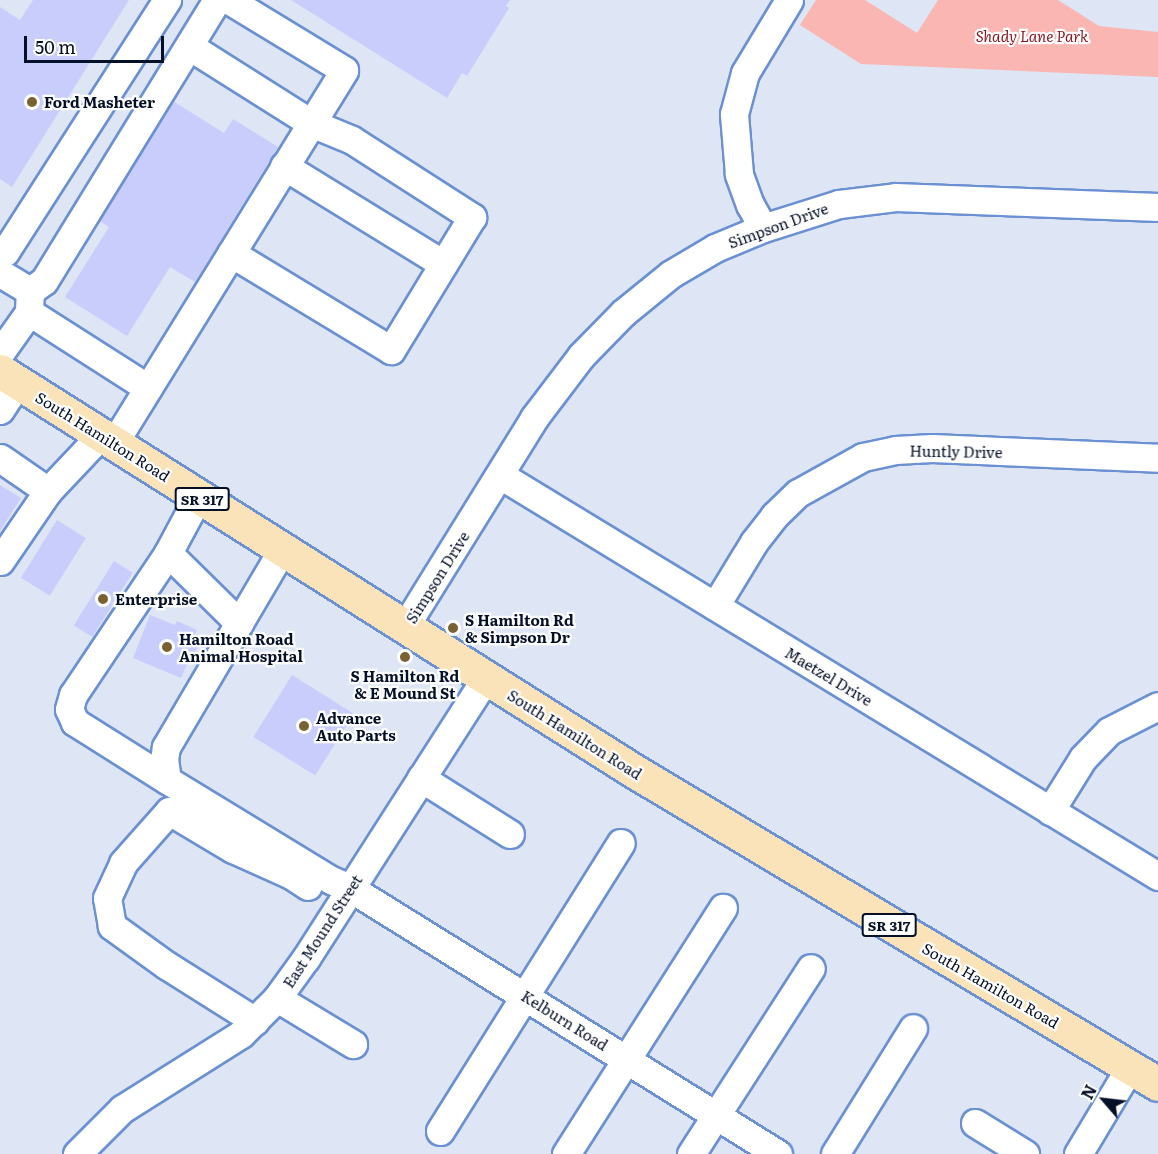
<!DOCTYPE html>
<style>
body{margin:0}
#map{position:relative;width:1158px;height:1154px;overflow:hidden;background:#dee6f5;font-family:Literata,serif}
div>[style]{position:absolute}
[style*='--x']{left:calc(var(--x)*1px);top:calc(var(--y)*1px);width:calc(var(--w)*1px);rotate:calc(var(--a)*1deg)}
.green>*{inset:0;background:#f9b6b3}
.building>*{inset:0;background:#c9cdfb;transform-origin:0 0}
.roads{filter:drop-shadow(2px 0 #6b90d3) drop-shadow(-2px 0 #6b90d3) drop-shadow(0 2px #6b90d3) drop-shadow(0 -2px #6b90d3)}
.minor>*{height:27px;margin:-13.5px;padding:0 13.5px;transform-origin:13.5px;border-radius:13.5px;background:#fff}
.major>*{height:33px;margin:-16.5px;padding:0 16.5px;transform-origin:16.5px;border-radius:16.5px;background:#fbe3b9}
.dots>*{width:16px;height:16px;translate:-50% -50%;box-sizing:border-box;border:3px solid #fff;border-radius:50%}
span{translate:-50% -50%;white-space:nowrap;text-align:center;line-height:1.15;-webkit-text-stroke:4.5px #fff;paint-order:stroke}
.shield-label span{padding:2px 4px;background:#fff;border:2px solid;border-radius:4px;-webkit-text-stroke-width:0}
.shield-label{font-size:14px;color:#040f28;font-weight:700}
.park-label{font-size:15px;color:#8c1b26;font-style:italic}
.poi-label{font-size:15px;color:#040f28;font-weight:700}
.left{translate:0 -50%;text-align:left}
.street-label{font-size:15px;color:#040f28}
.north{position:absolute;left:1074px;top:1070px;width:60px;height:60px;-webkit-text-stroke:4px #fff;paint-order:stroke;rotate:298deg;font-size:16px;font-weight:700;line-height:24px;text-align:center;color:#040f28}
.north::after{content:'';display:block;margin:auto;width:21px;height:27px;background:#040f28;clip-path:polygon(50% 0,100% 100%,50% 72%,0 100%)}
.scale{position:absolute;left:24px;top:36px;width:140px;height:27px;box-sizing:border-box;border:3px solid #040f28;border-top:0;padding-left:8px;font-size:18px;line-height:21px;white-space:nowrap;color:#040f28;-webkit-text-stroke:4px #fff;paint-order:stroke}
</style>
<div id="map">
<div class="green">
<i style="clip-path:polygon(816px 0,865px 0,917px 33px,938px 0,1058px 0,1099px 26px,1158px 32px,1158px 77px,861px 64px,800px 25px)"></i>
</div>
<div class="building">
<i style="clip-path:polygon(33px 0,129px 0,12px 187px,0 179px,0 7px,20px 20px)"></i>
<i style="clip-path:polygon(291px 0,510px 0,506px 6px,509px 8px,467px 76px,462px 73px,447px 98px)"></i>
<i style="clip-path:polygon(173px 101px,224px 133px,233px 119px,278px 147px,195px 282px,170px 267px,127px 336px,65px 297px,109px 227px,99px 221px)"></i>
<i style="clip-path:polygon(0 485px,21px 498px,0 531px)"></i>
<i style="left:57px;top:520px;width:34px;height:68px;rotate:32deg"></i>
<i style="left:114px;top:561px;width:22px;height:76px;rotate:32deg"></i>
<i style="clip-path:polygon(150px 615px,175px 625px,177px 621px,197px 630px,195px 634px,202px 636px,191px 663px,188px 662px,181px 678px,133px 658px)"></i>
<i style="left:292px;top:675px;width:73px;height:73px;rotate:32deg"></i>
</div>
<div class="roads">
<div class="minor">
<i style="--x:189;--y:46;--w:144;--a:32.3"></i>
<i style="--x:311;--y:123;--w:44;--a:22.5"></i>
<i style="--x:352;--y:140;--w:143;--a:32.7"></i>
<i style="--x:472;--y:217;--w:156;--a:121.3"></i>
<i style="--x:391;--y:350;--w:187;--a:-148.8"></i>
<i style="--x:284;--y:166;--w:187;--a:31.6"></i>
<i style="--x:763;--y:228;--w:26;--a:-119"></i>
<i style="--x:750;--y:205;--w:33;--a:-110"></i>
<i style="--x:739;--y:174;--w:60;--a:-94.8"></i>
<i style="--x:734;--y:114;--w:42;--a:-75"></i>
<i style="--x:745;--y:73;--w:85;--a:-58.9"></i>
<i style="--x:0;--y:254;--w:5;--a:-22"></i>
<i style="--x:5;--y:252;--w:300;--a:-57.3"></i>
<i style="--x:0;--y:273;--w:35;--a:31"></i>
<i style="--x:30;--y:291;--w:18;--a:93"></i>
<i style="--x:30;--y:291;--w:17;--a:-36"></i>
<i style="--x:44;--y:281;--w:330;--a:-58.4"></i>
<i style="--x:0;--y:353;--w:50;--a:-54.7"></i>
<i style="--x:29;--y:312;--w:141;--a:32.6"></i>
<i style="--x:0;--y:410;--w:33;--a:-57"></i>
<i style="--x:114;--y:443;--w:438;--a:-58.3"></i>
<i style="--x:344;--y:70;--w:135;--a:-148.7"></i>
<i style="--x:0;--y:458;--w:58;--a:34.5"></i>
<i style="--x:48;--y:491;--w:77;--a:-46.6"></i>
<i style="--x:500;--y:475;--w:771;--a:31.36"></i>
<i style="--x:198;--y:497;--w:64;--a:118.2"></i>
<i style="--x:168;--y:553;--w:100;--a:44.6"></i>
<i style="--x:282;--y:550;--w:229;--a:120.5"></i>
<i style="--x:166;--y:747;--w:12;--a:99"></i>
<i style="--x:164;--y:759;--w:21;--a:82"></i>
<i style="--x:167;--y:780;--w:192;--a:31.4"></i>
<i style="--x:331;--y:880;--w:21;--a:23"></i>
<i style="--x:350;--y:888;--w:504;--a:31.86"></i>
<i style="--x:0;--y:561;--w:85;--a:-55.6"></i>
<i style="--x:715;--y:606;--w:75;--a:-58.6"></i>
<i style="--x:754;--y:542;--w:33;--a:-52"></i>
<i style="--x:774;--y:516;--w:33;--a:-44"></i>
<i style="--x:798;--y:493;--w:74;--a:-29"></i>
<i style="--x:863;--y:457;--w:33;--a:-12"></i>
<i style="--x:895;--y:450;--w:37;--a:-3"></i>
<i style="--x:932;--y:448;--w:226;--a:2.5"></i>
<i style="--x:404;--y:628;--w:247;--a:-58.2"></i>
<i style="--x:534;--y:418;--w:78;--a:-52.8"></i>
<i style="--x:581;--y:356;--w:60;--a:-45.7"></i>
<i style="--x:623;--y:313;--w:62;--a:-39.1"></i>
<i style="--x:671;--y:274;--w:51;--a:-30.6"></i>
<i style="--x:715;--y:248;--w:52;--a:-22.6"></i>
<i style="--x:763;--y:228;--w:80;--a:-17.5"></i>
<i style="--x:839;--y:204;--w:57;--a:-7"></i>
<i style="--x:896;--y:197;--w:262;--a:2.2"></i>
<i style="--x:421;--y:778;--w:105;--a:32.2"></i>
<i style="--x:167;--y:780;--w:109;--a:-147.8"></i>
<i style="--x:75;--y:722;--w:14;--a:-115"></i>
<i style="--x:69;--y:709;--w:15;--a:-74"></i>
<i style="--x:73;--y:695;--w:171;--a:-56.2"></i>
<i style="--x:1050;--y:811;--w:62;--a:-58.1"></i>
<i style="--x:1083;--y:758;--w:37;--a:-46"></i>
<i style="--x:1109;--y:731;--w:55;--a:-27"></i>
<i style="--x:277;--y:998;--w:89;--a:31.2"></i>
<i style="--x:255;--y:1021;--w:105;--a:-147.8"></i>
<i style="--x:166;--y:965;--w:67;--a:-144.2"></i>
<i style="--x:112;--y:926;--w:28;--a:-100"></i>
<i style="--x:107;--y:898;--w:38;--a:-65"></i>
<i style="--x:123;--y:863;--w:69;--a:-48.5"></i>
<i style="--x:169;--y:811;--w:74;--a:30.7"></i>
<i style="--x:233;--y:849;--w:64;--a:24.1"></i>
<i style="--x:291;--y:875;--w:20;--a:33"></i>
<i style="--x:975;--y:1123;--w:59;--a:31.8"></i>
<i style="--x:440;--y:1131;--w:340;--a:-57.9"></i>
<i style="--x:77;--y:1154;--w:64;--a:-45"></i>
<i style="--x:122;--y:1109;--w:141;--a:-32.2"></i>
<i style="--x:241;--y:1034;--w:51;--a:-45"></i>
<i style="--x:277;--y:998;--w:49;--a:-54.1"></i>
<i style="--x:306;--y:958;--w:331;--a:-57.3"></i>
<i style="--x:566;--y:1154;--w:292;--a:-57.5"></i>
<i style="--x:691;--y:1154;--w:221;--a:-57.2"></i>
<i style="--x:835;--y:1154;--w:148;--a:-58.2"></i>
<i style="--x:1078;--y:1154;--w:101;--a:-59.1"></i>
</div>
<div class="major">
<i style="--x:0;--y:371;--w:750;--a:32.25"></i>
<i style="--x:634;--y:771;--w:610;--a:30.85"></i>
</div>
</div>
<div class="dots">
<i style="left:32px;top:102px;background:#7a6132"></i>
<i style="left:103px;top:599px;background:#7a6132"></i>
<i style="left:453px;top:628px;background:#7a6132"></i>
<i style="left:167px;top:647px;background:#7a6132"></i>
<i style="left:405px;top:657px;background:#7a6132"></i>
<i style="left:304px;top:726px;background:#7a6132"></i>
</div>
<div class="shield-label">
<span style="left:202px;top:499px">SR 317</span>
<span style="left:889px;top:925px">SR 317</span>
</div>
<div class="park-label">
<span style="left:1032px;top:36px">Shady Lane Park</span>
</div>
<div class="poi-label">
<span class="left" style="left:44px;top:102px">Ford Masheter</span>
<span class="left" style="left:115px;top:599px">Enterprise</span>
<span class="left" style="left:465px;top:628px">S Hamilton Rd<br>&amp; Simpson Dr</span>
<span class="left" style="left:179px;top:647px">Hamilton Road<br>Animal Hospital</span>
<span style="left:405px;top:684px">S Hamilton Rd<br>&amp; E Mound St</span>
<span class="left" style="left:316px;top:726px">Advance<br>Auto Parts</span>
</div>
<div class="street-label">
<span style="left:778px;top:225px;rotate:-20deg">Simpson Drive</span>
<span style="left:103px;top:436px;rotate:32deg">South Hamilton Road</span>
<span style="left:956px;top:451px;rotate:1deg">Huntly Drive</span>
<span style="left:437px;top:577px;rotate:-58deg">Simpson Drive</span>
<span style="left:829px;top:676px;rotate:31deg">Maetzel Drive</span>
<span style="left:575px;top:734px;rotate:32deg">South Hamilton Road</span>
<span style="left:322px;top:931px;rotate:-57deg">East Mound Street</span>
<span style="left:991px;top:985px;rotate:30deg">South Hamilton Road</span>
<span style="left:565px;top:1020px;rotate:32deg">Kelburn Road</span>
</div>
<div class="north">N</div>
<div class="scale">50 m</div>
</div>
